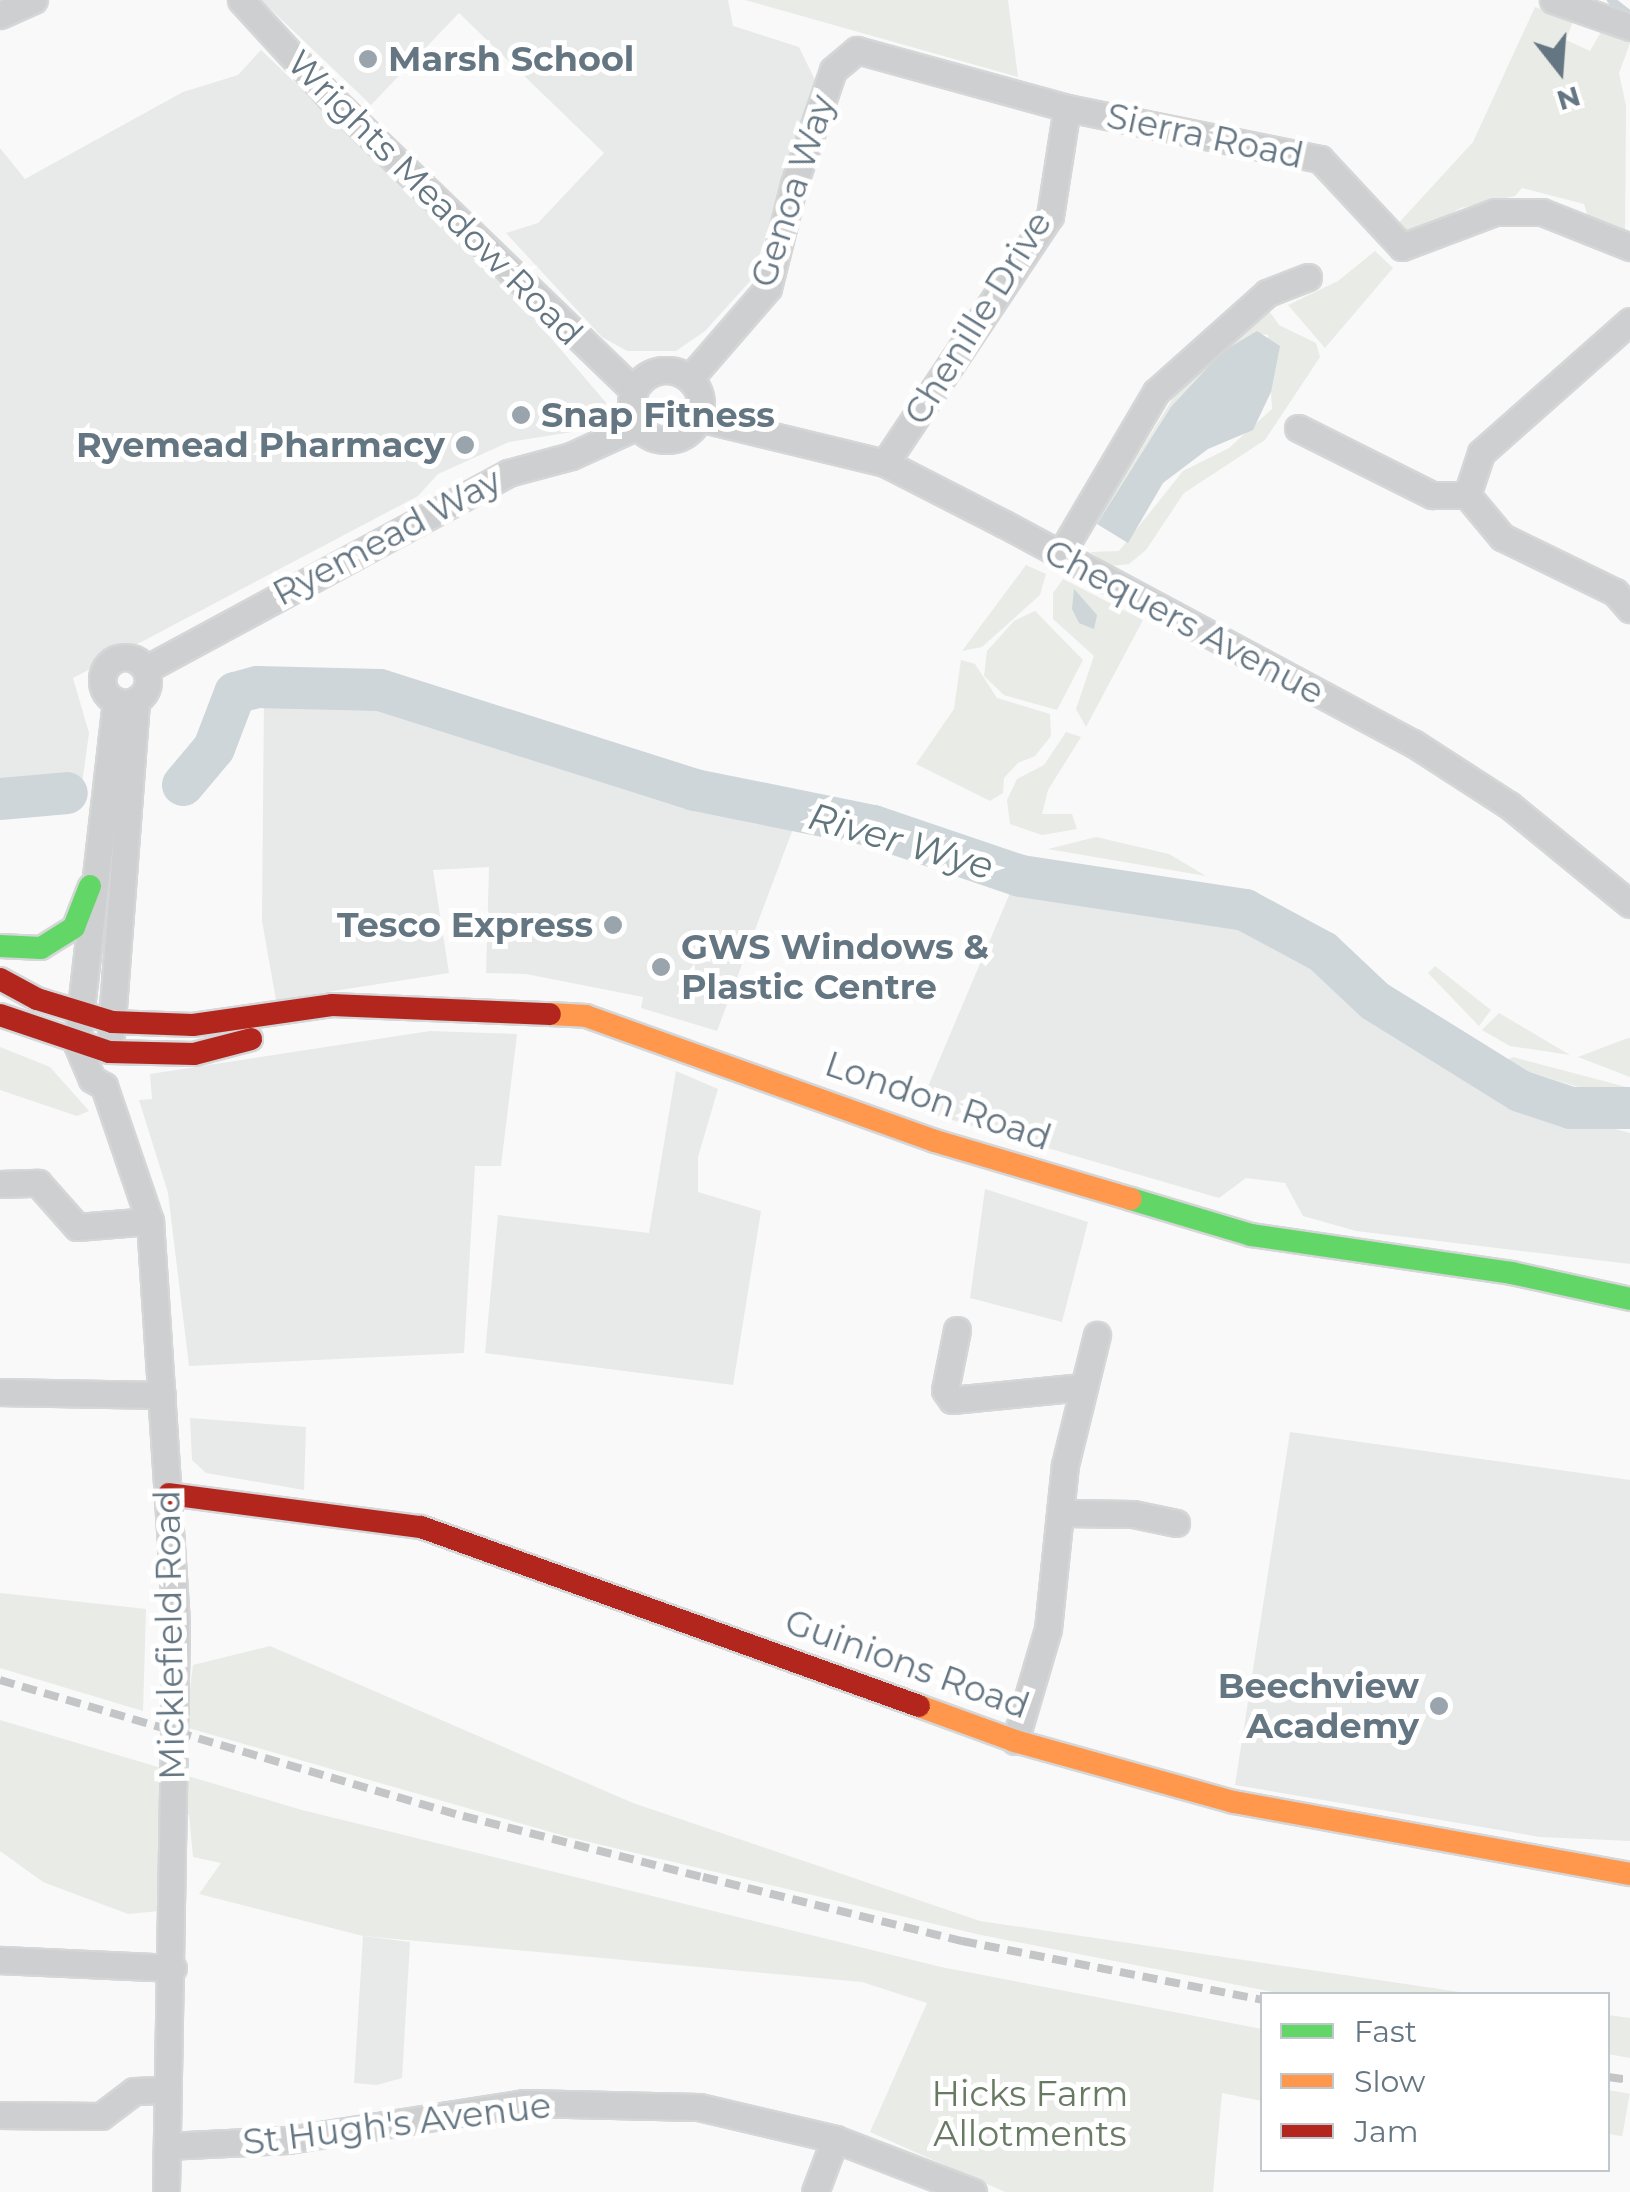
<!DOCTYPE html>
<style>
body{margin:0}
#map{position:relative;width:1630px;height:2192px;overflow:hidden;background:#f9f9f9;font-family:Montserrat,sans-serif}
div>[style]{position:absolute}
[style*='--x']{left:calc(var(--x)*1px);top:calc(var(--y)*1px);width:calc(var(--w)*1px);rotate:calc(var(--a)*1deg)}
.built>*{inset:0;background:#e8e9e9}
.green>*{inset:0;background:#e8ebe6;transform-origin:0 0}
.water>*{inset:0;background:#ced6d9}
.stream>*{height:8px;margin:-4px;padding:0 4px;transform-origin:4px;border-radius:4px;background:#ced6d9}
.river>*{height:42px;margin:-21px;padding:0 21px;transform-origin:21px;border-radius:21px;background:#ced6d9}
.roads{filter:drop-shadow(2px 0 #d5d6d7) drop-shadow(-2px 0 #d5d6d7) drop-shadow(0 2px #d5d6d7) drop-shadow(0 -2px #d5d6d7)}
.street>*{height:25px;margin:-12.5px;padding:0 12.5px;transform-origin:12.5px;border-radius:12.5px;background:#cecfd0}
.street>.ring{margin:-12.5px;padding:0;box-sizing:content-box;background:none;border:25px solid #cecfd0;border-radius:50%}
.fast>*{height:22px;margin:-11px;padding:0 11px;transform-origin:11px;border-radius:11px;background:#63d668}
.slow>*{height:22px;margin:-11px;padding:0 11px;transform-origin:11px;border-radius:11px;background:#ff974d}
.jam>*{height:22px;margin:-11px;padding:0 11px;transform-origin:11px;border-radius:11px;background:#b3261e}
.rail>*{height:8px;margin-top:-4px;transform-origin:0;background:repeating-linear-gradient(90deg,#c3c5c6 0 15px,transparent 0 23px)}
.dots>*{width:28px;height:28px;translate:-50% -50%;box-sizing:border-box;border:5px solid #fff;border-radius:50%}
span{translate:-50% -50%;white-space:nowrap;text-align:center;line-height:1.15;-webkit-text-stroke:10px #fff;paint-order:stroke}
.poi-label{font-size:35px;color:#657683;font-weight:700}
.left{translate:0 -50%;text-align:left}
.right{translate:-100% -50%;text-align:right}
.street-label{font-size:35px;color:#657683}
.park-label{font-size:35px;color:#687a64}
.water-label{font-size:38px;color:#60757c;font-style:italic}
.legend{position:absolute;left:1260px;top:1992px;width:350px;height:180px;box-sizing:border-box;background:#fff;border:2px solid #c1c8cd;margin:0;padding:12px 18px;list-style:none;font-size:30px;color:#657683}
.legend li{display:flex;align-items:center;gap:20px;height:50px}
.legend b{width:50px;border:2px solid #c1c8cd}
.north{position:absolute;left:1510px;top:20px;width:100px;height:100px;-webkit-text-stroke:8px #fff;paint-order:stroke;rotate:163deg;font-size:28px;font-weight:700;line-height:40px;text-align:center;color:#657683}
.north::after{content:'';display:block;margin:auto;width:35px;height:45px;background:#657683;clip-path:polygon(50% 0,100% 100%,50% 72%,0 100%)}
</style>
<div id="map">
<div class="built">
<i style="clip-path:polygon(261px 0,728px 0,733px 26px,799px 47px,815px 80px,752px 279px,705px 331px,676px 351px,627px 351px,602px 337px,506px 233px,538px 223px,604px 153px,459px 13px,371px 105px)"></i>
<i style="clip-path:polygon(261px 50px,503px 282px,608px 405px,606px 418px,597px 428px,509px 442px,438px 474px,418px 496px,73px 678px,89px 733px,82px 784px,0 780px,0 148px,25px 179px,183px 92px,238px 75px)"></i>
<i style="clip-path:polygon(264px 699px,423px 710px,676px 781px,805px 797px,717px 1031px,641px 1008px,643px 997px,526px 974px,486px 973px,489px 867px,433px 870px,449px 973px,276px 1000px,262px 921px)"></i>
<i style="clip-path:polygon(1021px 867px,1206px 903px,1406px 1019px,1485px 1080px,1544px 1109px,1630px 1133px,1630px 1264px,1356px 1231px,1303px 1216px,1285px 1183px,1246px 1178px,1219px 1198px,918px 1110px)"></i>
<i style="clip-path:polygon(430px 1031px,517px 1034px,501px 1166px,475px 1166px,464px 1353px,189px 1366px,168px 1193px,139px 1100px,152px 1099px,150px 1074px)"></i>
<i style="clip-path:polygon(676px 1071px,718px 1089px,698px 1157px,698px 1192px,761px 1211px,733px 1385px,485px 1353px,498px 1215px,649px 1233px)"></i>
<i style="clip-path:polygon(985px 1189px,1088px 1222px,1062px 1322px,970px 1298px)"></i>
<i style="clip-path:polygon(190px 1418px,306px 1427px,304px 1490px,206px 1473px,192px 1460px)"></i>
<i style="clip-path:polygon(1290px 1432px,1630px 1480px,1630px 1841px,1540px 1837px,1235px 1785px)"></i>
<i style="clip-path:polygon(363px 1936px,410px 1942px,402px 2078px,377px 2085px,354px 2083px)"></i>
</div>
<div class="green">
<i style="clip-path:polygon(745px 0,1008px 0,1018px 77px)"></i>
<i style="clip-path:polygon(1535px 7px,1573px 21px,1566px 40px,1590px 51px,1601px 32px,1630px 43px,1619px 73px,1626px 106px,1625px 232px,1588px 217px,1584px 204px,1522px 188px,1515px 196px,1461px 208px,1410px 236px,1395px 227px,1473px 142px)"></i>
<i style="clip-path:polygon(1375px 251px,1393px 268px,1325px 348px,1288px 305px,1338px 281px)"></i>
<i style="clip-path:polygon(1267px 308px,1279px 325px,1316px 343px,1320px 357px,1265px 440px,1184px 493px,1146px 550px,1129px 564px,1111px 566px,1090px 552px,1119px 551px,1183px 471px,1229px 448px,1272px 409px,1268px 335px,1261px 334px,1214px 366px,1085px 539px,1177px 392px)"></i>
<i style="clip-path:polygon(1026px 565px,1046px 574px,1040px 595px,982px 647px,962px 651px)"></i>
<i style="clip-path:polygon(1063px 579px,1143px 620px,1086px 727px,1076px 709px,1094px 656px,1053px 619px,1053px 593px)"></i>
<i style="clip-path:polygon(1035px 611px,1083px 660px,1057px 710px,1004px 695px,984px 676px,987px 651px,1014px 621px)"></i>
<i style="clip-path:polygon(961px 660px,975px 664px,997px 698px,1050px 714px,1051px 736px,1035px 756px,1018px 763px,1004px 778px,1003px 793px,990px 801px,916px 764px,954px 709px)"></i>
<i style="clip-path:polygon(1066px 732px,1081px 737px,1048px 790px,1042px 814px,1072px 814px,1077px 829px,1042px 835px,1010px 824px,1007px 800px,1017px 779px,1044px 765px)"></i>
<i style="clip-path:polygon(1096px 837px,1169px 854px,1206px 876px,1048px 849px)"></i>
<i style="clip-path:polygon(1435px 966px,1491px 1010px,1479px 1026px,1428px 973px)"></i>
<i style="clip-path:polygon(1499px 1013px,1570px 1055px,1510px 1046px,1482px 1030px)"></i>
<i style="clip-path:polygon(1630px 1038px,1630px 1077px,1578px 1057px,1628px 1038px)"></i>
<i style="clip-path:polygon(0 1047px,50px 1067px,89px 1111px,77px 1116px,0 1090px)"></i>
<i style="clip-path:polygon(1513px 1057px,1630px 1088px,1630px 1103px,1501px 1063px)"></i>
<i style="clip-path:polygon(0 1593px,146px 1609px,143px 1711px,0 1668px)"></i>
<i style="clip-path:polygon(270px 1646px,633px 1803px,980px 1921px,1473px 1994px,1283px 1994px,981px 1935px,568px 1837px,185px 1727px,193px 1665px)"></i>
<i style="clip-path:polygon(0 1720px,302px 1810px,941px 1967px,1262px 2029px,1262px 2101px,1222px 2093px,1213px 2192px,1005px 2192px,870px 2132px,927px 2003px,862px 1982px,363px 1936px,199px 1894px,221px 1863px,193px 1857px,189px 1815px,163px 1809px,159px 1911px,128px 1914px,43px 1882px,0 1851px)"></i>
<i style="clip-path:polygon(1608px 2015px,1630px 2018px,1630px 2058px,1608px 2054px)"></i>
<i style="left:1608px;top:2090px;width:22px;height:43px;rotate:10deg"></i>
</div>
<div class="water">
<i style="clip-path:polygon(1257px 331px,1280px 346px,1271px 392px,1253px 430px,1208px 449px,1163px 483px,1128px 543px,1097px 524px,1171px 407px,1222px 352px)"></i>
<i style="clip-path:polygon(1074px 589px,1097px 615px,1094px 629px,1079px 623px,1072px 609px)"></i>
</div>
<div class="stream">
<i style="--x:1611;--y:0;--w:24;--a:38"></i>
</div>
<div class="river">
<i style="--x:183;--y:785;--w:48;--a:-50"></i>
<i style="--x:214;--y:748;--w:59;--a:-69.1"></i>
<i style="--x:235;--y:693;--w:23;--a:-15"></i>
<i style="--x:257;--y:687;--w:123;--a:1.4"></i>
<i style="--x:380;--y:690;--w:330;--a:17.6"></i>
<i style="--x:695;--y:790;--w:182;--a:11.4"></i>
<i style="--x:873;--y:826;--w:156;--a:18.7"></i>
<i style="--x:1021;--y:876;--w:227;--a:8.6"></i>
<i style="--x:1245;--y:910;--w:89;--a:28.3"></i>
<i style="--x:1323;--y:952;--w:71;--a:43.3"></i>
<i style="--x:1375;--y:1001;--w:171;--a:31.8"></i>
<i style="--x:1520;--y:1091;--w:54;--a:18.4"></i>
<i style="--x:1571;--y:1108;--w:59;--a:0"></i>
<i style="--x:0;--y:799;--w:67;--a:-5.1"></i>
</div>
<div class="roads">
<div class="street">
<i style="--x:241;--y:0;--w:132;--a:47.5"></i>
<i style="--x:330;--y:97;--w:423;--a:44"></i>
<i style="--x:1553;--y:0;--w:82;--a:19.3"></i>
<i style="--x:0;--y:15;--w:37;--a:-24"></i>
<i style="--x:1630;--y:321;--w:199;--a:138.5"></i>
<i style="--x:1481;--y:453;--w:44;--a:108.4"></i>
<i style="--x:1467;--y:495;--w:55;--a:50.2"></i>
<i style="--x:1502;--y:537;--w:126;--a:26"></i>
<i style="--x:1615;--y:592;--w:23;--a:49"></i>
<i class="ring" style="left:631px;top:370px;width:45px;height:45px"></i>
<i style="--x:690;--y:378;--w:119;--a:-49.1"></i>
<i style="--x:768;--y:288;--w:107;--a:-76"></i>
<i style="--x:794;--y:184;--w:120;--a:-71.1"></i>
<i style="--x:833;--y:70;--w:31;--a:-40"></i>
<i style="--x:857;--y:50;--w:218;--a:15.4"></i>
<i style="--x:1067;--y:108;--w:258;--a:11.4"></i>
<i style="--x:1320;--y:159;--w:120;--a:47"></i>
<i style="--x:1402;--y:247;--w:99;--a:-20.6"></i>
<i style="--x:1495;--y:212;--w:47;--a:0"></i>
<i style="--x:1542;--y:212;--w:95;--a:21.7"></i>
<i style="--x:699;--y:418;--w:191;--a:13.6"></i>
<i style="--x:885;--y:463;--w:134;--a:27.1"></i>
<i style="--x:1004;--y:524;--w:464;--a:28.2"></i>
<i style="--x:1413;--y:743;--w:114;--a:32.9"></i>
<i style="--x:1509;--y:805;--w:156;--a:39.3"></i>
<i style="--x:1298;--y:428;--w:150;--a:26.6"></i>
<i style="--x:1432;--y:495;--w:35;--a:0"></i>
<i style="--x:885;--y:463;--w:297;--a:-56.3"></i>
<i style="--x:1050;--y:216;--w:109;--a:-81.1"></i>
<i style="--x:1060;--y:555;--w:189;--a:-59.5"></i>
<i style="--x:1156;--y:392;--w:149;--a:-41.7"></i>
<i style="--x:1267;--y:293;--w:44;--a:-21.3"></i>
<i class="ring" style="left:102px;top:657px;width:21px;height:21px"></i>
<i style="--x:146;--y:669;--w:412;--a:-28.4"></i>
<i style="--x:508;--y:473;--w:65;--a:-15.1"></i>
<i style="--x:571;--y:456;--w:72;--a:-24.4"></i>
<i style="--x:116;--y:701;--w:345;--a:96.5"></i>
<i style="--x:77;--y:1044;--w:38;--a:67"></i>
<i style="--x:92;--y:1079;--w:14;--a:30"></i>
<i style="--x:104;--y:1086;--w:143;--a:71.2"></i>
<i style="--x:150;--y:1221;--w:402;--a:86.3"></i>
<i style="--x:176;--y:1622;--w:570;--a:91.01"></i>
<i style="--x:111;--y:1034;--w:335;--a:-85.7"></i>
<i style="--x:0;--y:1184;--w:38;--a:-2"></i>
<i style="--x:38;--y:1183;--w:59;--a:48.4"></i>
<i style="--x:77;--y:1227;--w:73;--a:-4.7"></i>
<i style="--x:957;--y:1330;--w:61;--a:101.3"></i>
<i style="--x:945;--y:1390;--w:12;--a:55"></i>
<i style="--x:952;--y:1400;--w:131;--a:-5.7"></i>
<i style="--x:0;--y:1392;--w:162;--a:1.1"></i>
<i style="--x:1065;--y:1513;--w:68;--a:0.8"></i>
<i style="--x:1133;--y:1514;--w:44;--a:11.8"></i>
<i style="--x:1015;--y:1741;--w:117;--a:-73.6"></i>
<i style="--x:1048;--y:1629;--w:165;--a:-84.1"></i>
<i style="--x:1065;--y:1465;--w:134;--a:-76.2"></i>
<i style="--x:0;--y:1960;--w:173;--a:2.6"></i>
<i style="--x:0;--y:2115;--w:101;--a:0.6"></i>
<i style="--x:101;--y:2116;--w:41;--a:-37.1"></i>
<i style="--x:134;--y:2091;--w:34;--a:-2"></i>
<i style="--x:167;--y:2146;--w:121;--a:-2.8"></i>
<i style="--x:288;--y:2140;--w:239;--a:-8.9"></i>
<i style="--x:524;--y:2103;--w:175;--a:1.3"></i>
<i style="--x:699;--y:2107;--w:140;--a:13.2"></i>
<i style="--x:835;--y:2139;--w:148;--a:21"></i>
<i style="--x:815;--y:2192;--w:57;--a:-69.3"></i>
</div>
<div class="fast">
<i style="--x:0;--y:946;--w:41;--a:2.8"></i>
<i style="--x:41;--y:948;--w:39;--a:-32"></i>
<i style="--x:74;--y:927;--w:44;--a:-68.7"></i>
<i style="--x:1131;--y:1199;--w:125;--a:16.7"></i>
<i style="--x:1251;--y:1235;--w:264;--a:8.3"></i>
<i style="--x:1512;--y:1273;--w:121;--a:12.4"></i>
</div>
<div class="slow">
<i style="--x:550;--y:1014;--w:36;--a:3"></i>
<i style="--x:586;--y:1016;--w:371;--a:19.7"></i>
<i style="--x:935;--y:1141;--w:204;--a:16.5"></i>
<i style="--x:919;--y:1706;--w:102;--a:20"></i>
<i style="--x:1015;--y:1741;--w:227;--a:15.6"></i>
<i style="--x:1234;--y:1802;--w:402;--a:10.3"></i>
</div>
<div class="jam">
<i style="--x:0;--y:979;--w:42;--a:28.4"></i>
<i style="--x:37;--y:999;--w:78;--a:17"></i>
<i style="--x:112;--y:1022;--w:81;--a:2.1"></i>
<i style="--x:193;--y:1025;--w:140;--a:-8.2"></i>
<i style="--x:332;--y:1005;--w:218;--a:2.4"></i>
<i style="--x:0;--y:1015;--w:115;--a:18.7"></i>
<i style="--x:109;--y:1052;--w:85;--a:1.3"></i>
<i style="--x:194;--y:1054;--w:59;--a:-14.7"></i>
<i style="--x:169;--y:1494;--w:254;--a:7.5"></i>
<i style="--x:421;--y:1527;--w:529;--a:19.77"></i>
</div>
</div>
<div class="rail">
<i style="--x:0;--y:1680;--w:483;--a:16.4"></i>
<i style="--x:463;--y:1816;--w:248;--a:14.3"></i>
<i style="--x:703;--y:1877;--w:267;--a:13.9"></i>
<i style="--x:962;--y:1941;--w:306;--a:11.1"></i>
<i style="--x:1608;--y:2077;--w:22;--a:8"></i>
</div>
<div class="dots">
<i style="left:368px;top:59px;background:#99a4ac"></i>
<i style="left:521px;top:415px;background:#99a4ac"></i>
<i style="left:465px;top:445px;background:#99a4ac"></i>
<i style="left:613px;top:925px;background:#99a4ac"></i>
<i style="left:661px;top:967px;background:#99a4ac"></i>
<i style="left:1439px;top:1706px;background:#99a4ac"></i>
</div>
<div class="poi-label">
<span class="left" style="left:388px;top:59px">Marsh School</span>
<span class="left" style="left:541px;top:415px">Snap Fitness</span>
<span class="right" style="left:445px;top:445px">Ryemead Pharmacy</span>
<span class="right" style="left:593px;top:925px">Tesco Express</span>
<span class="left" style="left:681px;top:967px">GWS Windows &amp;<br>Plastic Centre</span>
<span class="right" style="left:1419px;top:1706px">Beechview<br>Academy</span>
</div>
<div class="street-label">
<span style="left:1205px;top:136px;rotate:12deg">Sierra Road</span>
<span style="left:793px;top:191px;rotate:-72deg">Genoa Way</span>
<span style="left:435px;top:198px;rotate:45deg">Wrights Meadow Road</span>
<span style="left:978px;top:318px;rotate:-58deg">Chenille Drive</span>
<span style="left:387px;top:537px;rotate:-28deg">Ryemead Way</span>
<span style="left:1184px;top:622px;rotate:28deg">Chequers Avenue</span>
<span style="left:938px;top:1101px;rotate:19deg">London Road</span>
<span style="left:170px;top:1635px;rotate:-91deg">Micklefield Road</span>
<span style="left:907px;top:1664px;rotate:20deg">Guinions Road</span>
<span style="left:397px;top:2124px;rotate:-7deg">St Hugh's Avenue</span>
</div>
<div class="park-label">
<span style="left:1030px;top:2114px">Hicks Farm<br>Allotments</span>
</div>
<div class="water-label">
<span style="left:901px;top:841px;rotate:16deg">River Wye</span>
</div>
<ul class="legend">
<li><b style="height:12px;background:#63d668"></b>Fast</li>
<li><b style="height:12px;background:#ff974d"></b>Slow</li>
<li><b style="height:12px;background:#b3261e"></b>Jam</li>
</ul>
<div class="north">N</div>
</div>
